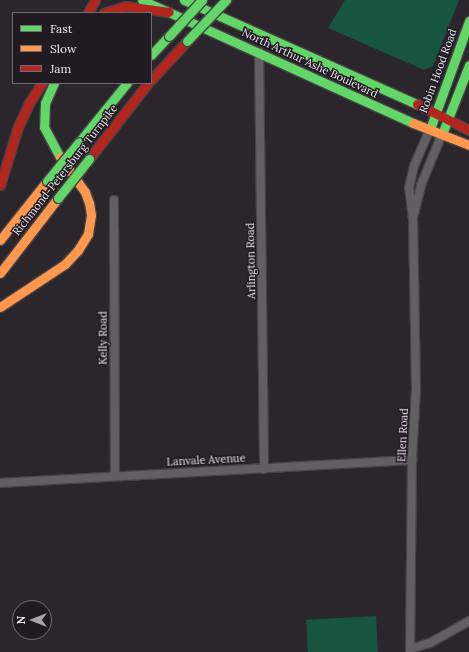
<!DOCTYPE html>
<style>
body{margin:0}
#map{position:relative;width:469px;height:652px;overflow:hidden;background:#2a262b;font-family:Lora,serif}
div>[style]{position:absolute}
[style*='--x']{left:calc(var(--x)*1px);top:calc(var(--y)*1px);width:calc(var(--w)*1px);rotate:calc(var(--a)*1deg)}
.green>*{inset:0;background:#175540;transform-origin:0 0}
.roads{filter:drop-shadow(1px 0 #464347) drop-shadow(-1px 0 #464347) drop-shadow(0 1px #464347) drop-shadow(0 -1px #464347)}
.street>*{height:8px;margin:-4px;padding:0 4px;transform-origin:4px;border-radius:4px;background:#625f62}
.fast>*{height:9px;margin:-4.5px;padding:0 4.5px;transform-origin:4.5px;border-radius:4.5px;background:#63d668}
.slow>*{height:9px;margin:-4.5px;padding:0 4.5px;transform-origin:4.5px;border-radius:4.5px;background:#ff974d}
.jam>*{height:9px;margin:-4.5px;padding:0 4.5px;transform-origin:4.5px;border-radius:4.5px;background:#b3261e}
.bridges{filter:drop-shadow(1px 0 #464347) drop-shadow(-1px 0 #464347) drop-shadow(0 1px #464347) drop-shadow(0 -1px #464347)}
.fast-bridge>*{height:9px;margin:-4.5px;padding:0 4.5px;transform-origin:4.5px;border-radius:4.5px;background:#63d668}
span{translate:-50% -50%;white-space:nowrap;text-align:center;line-height:1.15;-webkit-text-stroke:3px #221a23;paint-order:stroke}
.street-label{font-size:11px;color:#ece7ed}
.legend{position:absolute;left:12px;top:12px;width:140px;height:72px;box-sizing:border-box;background:#221a23;border:1px solid #736c74;margin:0;padding:5px 7px;list-style:none;font-size:12px;color:#ece7ed}
.legend li{display:flex;align-items:center;gap:8px;height:20px}
.legend b{width:20px;border:1px solid #736c74}
.north{position:absolute;left:12px;top:600px;width:40px;height:40px;box-sizing:border-box;background:#221a23;border:1px solid #736c74;border-radius:50%;rotate:270deg;font-size:11px;font-weight:700;line-height:16px;text-align:center;color:#ece7ed}
.north::after{content:'';display:block;margin:auto;width:14px;height:18px;background:#a8a3a9;clip-path:polygon(50% 0,100% 100%,50% 72%,0 100%)}
</style>
<div id="map">
<div class="green">
<i style="clip-path:polygon(345px 0,459px 0,433px 66px,424px 70px,328px 28px)"></i>
<i style="left:376px;top:616px;width:36px;height:70px;rotate:87deg"></i>
</div>
<div class="roads">
<div class="street">
<i style="--x:259;--y:52;--w:417;--a:89.3"></i>
<i style="--x:114;--y:200;--w:276;--a:89.8"></i>
<i style="--x:414;--y:214;--w:30;--a:-76"></i>
<i style="--x:421;--y:185;--w:55;--a:-67.6"></i>
<i style="--x:0;--y:483;--w:413;--a:-3.2"></i>
<i style="--x:410;--y:649;--w:21;--a:-17"></i>
<i style="--x:430;--y:643;--w:45;--a:-29.4"></i>
<i style="--x:410;--y:652;--w:192;--a:-89.4"></i>
<i style="--x:412;--y:460;--w:72;--a:-86.8"></i>
<i style="--x:416;--y:388;--w:169;--a:-91"></i>
<i style="--x:413;--y:219;--w:31;--a:-97"></i>
<i style="--x:409;--y:188;--w:23;--a:-77"></i>
<i style="--x:414;--y:166;--w:40;--a:-66.6"></i>
</div>
<div class="fast">
<i style="--x:142;--y:0;--w:298;--a:24.4"></i>
<i style="--x:184;--y:0;--w:255;--a:24.1"></i>
<i style="--x:151;--y:55;--w:26;--a:-47"></i>
<i style="--x:54;--y:83;--w:22;--a:114"></i>
<i style="--x:45;--y:103;--w:24;--a:92"></i>
<i style="--x:44;--y:127;--w:34;--a:62"></i>
<i style="--x:430;--y:129;--w:115;--a:-70.1"></i>
<i style="--x:442;--y:134;--w:74;--a:-68.6"></i>
<i style="--x:79;--y:142;--w:76;--a:-50.9"></i>
</div>
<div class="slow">
<i style="--x:413;--y:123;--w:60;--a:21.4"></i>
<i style="--x:0;--y:240;--w:75;--a:-51.5"></i>
<i style="--x:0;--y:273;--w:95;--a:-52.3"></i>
<i style="--x:0;--y:307;--w:78;--a:-33.5"></i>
<i style="--x:65;--y:264;--w:19;--a:-47"></i>
<i style="--x:78;--y:250;--w:19;--a:-58"></i>
<i style="--x:88;--y:234;--w:19;--a:-81"></i>
<i style="--x:91;--y:215;--w:12;--a:-99"></i>
<i style="--x:89;--y:203;--w:12;--a:-110"></i>
<i style="--x:85;--y:192;--w:43;--a:-125.5"></i>
</div>
<div class="jam">
<i style="--x:88;--y:13;--w:15;--a:-62"></i>
<i style="--x:104;--y:13;--w:22;--a:-18"></i>
<i style="--x:125;--y:6;--w:44;--a:7.8"></i>
<i style="--x:151;--y:80;--w:53;--a:-47.3"></i>
<i style="--x:417;--y:104;--w:58;--a:26.6"></i>
<i style="--x:89;--y:159;--w:96;--a:-52.2"></i>
<i style="--x:0;--y:185;--w:61;--a:-72.8"></i>
<i style="--x:18;--y:127;--w:26;--a:-65"></i>
<i style="--x:29;--y:103;--w:24;--a:-57"></i>
</div>
</div>
<div class="bridges">
<div class="fast-bridge">
<i style="--x:169;--y:36;--w:49;--a:-47.5"></i>
<i style="--x:187;--y:41;--w:57;--a:-46.4"></i>
<i style="--x:47;--y:181;--w:50;--a:-50.6"></i>
<i style="--x:58;--y:198;--w:50;--a:-51.5"></i>
</div>
</div>
<div class="street-label">
<span style="left:310px;top:63px;rotate:25deg">North Arthur Ashe Boulevard</span>
<span style="left:438px;top:71px;rotate:-70deg">Robin Hood Road</span>
<span style="left:65px;top:170px;rotate:-52deg">Richmond-Petersburg Turnpike</span>
<span style="left:251px;top:261px;rotate:-91deg">Arlington Road</span>
<span style="left:103px;top:338px;rotate:-90deg">Kelly Road</span>
<span style="left:403px;top:435px;rotate:-87deg">Ellen Road</span>
<span style="left:206px;top:460px;rotate:-3deg">Lanvale Avenue</span>
</div>
<ul class="legend">
<li><b style="height:5px;background:#63d668"></b>Fast</li>
<li><b style="height:5px;background:#ff974d"></b>Slow</li>
<li><b style="height:5px;background:#b3261e"></b>Jam</li>
</ul>
<div class="north">N</div>
</div>
